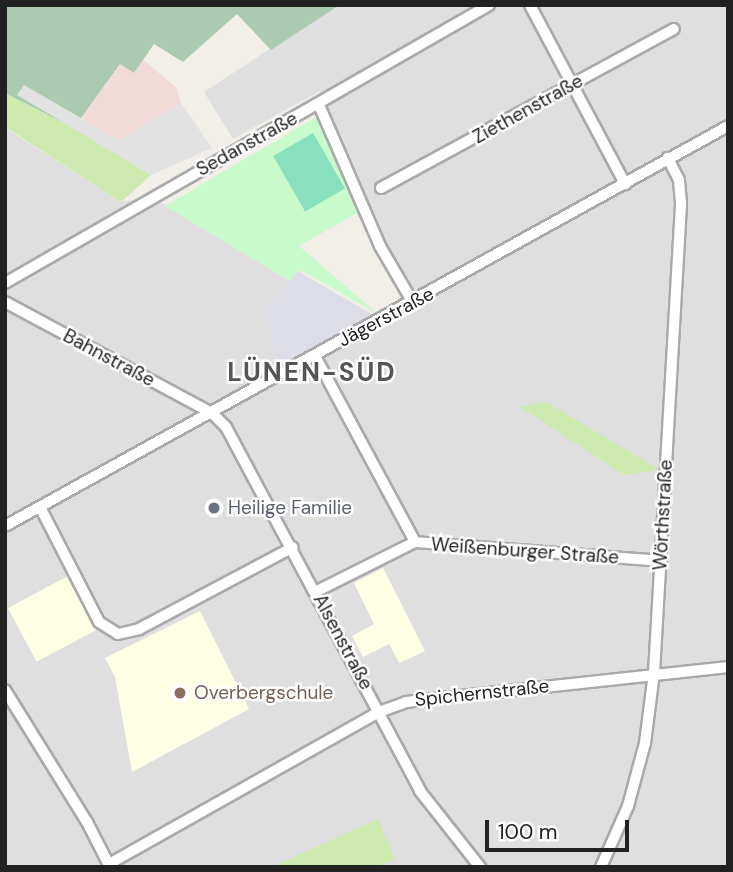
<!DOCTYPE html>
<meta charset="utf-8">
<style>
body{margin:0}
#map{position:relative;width:733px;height:872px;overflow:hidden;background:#f2efe9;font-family:"DM Sans",sans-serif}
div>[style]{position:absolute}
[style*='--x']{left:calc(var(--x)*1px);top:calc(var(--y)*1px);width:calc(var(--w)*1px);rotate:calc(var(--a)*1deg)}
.residential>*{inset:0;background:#e0dfdf}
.commercial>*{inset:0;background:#f2dad9}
.education>*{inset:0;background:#ffffe5;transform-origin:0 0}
.grass>*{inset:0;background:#cdebb0}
.cemetery>*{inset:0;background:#aacbaf}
.park>*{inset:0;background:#c8facc}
.pitch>*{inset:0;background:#88e0be;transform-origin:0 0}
.parking>*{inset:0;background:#e2e2e2}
.plaza>*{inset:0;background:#dddde8}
.roads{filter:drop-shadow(2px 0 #a9a9a9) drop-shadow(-2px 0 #a9a9a9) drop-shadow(0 2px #a9a9a9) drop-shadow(0 -2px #a9a9a9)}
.minor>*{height:10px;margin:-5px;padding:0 5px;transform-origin:5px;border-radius:5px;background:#fff}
.dots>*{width:19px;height:19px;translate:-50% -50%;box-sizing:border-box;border:4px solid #fff;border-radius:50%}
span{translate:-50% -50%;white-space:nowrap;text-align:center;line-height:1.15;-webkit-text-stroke:5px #fff;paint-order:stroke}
.street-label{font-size:19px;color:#222}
.worship-label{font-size:19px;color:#5b616d}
.left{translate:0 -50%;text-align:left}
.education-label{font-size:19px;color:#785e54}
.district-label{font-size:26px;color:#555;font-weight:700;letter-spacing:2px}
.frame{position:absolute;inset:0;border:7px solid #222;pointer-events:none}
.scale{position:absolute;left:485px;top:820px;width:144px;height:32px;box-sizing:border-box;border:4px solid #222;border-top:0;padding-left:9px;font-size:21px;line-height:24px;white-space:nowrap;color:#222;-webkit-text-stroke:5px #fff;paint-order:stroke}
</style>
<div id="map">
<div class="residential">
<i style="clip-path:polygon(337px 5px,728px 5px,728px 867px,5px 867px,5px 128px,121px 202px,152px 197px,375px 333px,417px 310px,367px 209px,320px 91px,233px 139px,204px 92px)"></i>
</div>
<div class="commercial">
<i style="clip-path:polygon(143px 60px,176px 87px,181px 103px,119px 140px,82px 118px,121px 63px,134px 73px)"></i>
</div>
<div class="education">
<i style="clip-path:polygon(383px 568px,425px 651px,399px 663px,389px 644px,363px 657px,352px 636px,374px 624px,354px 583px)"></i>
<i style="left:68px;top:576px;width:61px;height:68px;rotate:62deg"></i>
<i style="clip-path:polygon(200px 611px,249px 709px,132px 772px,115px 677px,105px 658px)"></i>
</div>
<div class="grass">
<i style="clip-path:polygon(5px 93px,74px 128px,151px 175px,121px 202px,5px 127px)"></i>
<i style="clip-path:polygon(546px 402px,660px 470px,624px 475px,520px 407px)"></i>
<i style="clip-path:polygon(378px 819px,395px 859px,376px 867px,272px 867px)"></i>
</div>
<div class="cemetery">
<i style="clip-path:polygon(5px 5px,337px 5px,338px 6px,271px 50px,237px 14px,183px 62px,154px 44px,134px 73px,120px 64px,74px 128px,5px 93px)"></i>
</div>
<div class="park">
<i style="clip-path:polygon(320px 115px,361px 211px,299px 246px,378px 314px,300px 270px,290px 281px,165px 206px)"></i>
</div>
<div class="pitch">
<i style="left:313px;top:133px;width:64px;height:46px;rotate:60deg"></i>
</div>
<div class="parking">
<i style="clip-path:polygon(24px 85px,119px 140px,181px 103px,212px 148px,151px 175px,17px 95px)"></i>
</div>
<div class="plaza">
<i style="clip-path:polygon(298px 271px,373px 315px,280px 365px,271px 339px,267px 308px)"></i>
</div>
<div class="roads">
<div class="minor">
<i style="--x:530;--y:5;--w:203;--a:62"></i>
<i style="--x:319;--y:105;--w:154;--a:66.6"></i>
<i style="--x:380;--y:246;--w:66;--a:59.9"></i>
<i style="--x:381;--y:188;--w:333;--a:-28.5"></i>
<i style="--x:5;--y:283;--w:558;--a:-29.87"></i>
<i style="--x:5;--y:302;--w:235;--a:28.2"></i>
<i style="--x:212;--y:413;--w:20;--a:45"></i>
<i style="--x:226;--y:427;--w:412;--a:61.9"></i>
<i style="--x:420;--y:791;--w:97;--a:51.7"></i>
<i style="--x:315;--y:356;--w:211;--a:61.7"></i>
<i style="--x:40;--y:507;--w:129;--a:62.8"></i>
<i style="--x:99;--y:622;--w:22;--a:32"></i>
<i style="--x:118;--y:634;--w:22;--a:-13"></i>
<i style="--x:139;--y:629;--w:174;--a:-28"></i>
<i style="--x:5;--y:526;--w:826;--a:-28.95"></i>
<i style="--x:317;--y:591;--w:110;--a:-26.6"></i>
<i style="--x:415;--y:542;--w:247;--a:4.4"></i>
<i style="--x:5;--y:690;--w:155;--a:58.2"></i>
<i style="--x:87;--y:822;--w:51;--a:62.9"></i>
<i style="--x:109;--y:864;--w:310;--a:-29.4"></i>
<i style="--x:379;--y:712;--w:29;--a:-20"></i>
<i style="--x:406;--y:702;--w:324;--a:-6.2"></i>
<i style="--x:601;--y:867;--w:67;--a:-66.1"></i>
<i style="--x:628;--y:806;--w:65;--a:-74.9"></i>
<i style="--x:645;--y:743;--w:71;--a:-82.7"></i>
<i style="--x:654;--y:673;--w:471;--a:-86.7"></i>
<i style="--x:681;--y:203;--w:23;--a:-95"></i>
<i style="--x:679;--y:180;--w:25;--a:-117"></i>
</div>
</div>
<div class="dots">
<i style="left:214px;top:508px;background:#6b7280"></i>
<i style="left:180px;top:693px;background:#8d6e63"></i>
</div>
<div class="street-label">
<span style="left:528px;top:109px;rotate:-29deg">Ziethenstraße</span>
<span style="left:247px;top:144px;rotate:-29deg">Sedanstraße</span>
<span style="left:386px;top:317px;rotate:-28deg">Jägerstraße</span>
<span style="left:109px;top:358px;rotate:28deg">Bahnstraße</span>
<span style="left:663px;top:515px;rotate:-87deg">Wörthstraße</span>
<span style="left:525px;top:551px;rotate:4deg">Weißenburger Straße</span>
<span style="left:343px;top:642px;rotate:62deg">Alsenstraße</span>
<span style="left:482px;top:693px;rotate:-6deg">Spichernstraße</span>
</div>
<div class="worship-label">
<span class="left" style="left:228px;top:508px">Heilige Familie</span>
</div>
<div class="education-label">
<span class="left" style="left:194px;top:693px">Overbergschule</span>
</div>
<div class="district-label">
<span style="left:312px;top:373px">LÜNEN-SÜD</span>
</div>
<div class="frame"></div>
<div class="scale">100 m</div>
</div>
